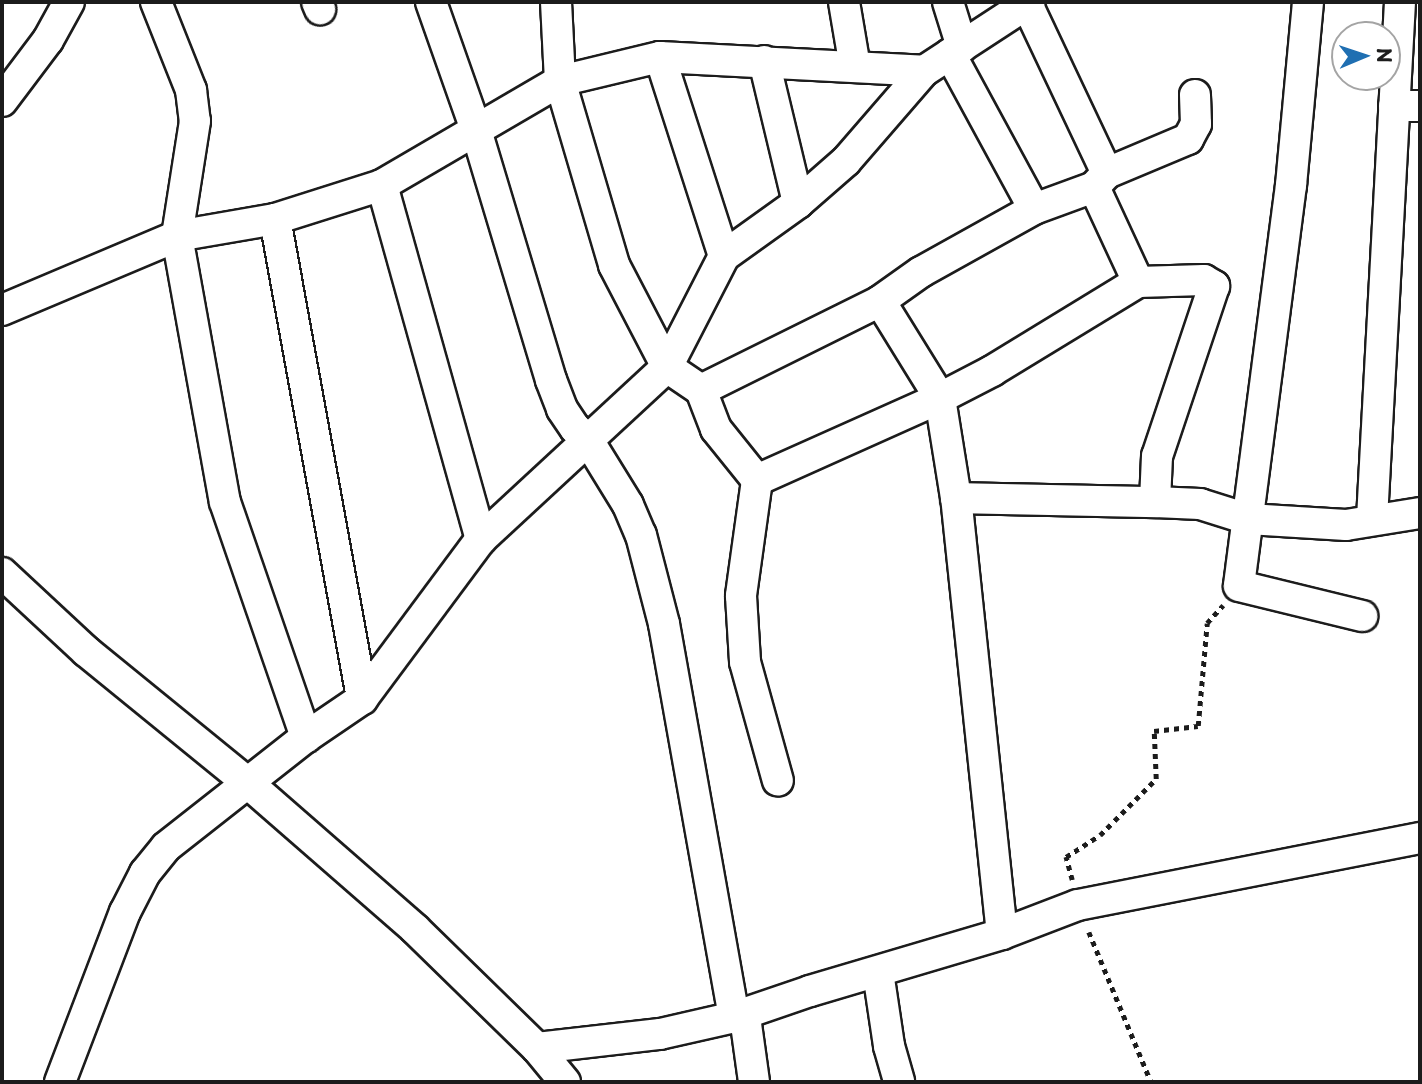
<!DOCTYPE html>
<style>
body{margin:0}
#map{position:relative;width:1422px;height:1084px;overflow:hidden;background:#fff;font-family:"Playpen Sans",sans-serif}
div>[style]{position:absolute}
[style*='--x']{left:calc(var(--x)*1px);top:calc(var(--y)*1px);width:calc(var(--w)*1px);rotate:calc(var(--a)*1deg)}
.path>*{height:4.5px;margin-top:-2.25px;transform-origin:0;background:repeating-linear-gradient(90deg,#1c1c1c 0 5px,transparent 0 10px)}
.roads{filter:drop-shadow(2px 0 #1c1c1c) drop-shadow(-2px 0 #1c1c1c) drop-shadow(0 2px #1c1c1c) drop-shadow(0 -2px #1c1c1c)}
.street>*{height:30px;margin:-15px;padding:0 15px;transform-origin:15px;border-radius:15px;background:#fff}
span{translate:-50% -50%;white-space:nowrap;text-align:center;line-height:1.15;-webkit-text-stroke:5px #fff;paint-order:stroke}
.frame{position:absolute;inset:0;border:4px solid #1c1c1c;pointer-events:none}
.north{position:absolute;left:1331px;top:21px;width:70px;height:70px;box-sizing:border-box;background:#fff;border:2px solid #a4a4a4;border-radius:50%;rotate:88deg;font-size:19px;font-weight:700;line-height:28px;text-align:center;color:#1c1c1c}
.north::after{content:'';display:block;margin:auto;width:24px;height:32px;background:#1f6fb2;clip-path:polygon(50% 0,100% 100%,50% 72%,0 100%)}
</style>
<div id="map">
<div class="path">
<i style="--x:1072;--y:880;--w:24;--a:-105"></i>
<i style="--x:1066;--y:857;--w:40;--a:-32.9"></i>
<i style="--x:1100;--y:835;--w:79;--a:-45"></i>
<i style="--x:1156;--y:779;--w:48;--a:-92.4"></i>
<i style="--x:1154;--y:731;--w:44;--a:-6.5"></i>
<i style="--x:1198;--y:726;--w:103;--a:-85"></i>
<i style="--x:1207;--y:623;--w:24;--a:-48"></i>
<i style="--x:1089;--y:932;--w:162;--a:67.5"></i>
</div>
<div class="roads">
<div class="street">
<i style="--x:156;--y:2;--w:95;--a:68.3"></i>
<i style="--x:191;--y:90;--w:31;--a:83"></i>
<i style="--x:195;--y:121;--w:116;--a:98.9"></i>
<i style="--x:177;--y:236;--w:270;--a:79.8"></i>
<i style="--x:225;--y:502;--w:249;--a:71"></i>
<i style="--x:317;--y:2;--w:8;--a:67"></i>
<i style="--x:431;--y:2;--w:136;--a:70.6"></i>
<i style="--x:476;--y:130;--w:261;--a:73.3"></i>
<i style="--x:551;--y:380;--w:31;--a:69"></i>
<i style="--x:562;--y:409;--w:23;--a:56"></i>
<i style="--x:575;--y:428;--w:18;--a:43"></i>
<i style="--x:588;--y:440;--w:76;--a:58.4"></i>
<i style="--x:628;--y:505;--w:33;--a:67"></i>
<i style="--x:641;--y:535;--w:92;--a:75.5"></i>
<i style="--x:664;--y:624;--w:399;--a:79.9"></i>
<i style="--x:556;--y:2;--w:79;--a:87.1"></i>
<i style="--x:560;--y:81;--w:192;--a:73.6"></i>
<i style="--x:614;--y:265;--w:115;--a:62.5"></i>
<i style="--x:667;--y:367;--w:41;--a:34.1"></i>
<i style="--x:701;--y:390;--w:42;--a:69"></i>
<i style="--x:716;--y:429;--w:65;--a:51.2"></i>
<i style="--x:757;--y:480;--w:117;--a:97.9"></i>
<i style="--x:741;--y:596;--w:66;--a:86.5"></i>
<i style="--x:745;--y:662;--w:123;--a:74.5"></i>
<i style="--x:844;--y:2;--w:66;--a:80.4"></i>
<i style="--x:948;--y:2;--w:47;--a:72.7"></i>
<i style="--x:1308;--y:2;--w:184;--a:95.3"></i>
<i style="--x:1291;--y:185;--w:404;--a:97.4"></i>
<i style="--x:1239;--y:586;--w:127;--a:13.7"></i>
<i style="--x:1027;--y:4;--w:187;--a:64.7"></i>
<i style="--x:950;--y:54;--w:176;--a:61.5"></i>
<i style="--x:660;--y:57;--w:209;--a:72.2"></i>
<i style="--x:764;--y:61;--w:146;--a:76.5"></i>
<i style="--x:2;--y:101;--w:76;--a:-53"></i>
<i style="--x:48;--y:40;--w:43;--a:-61.1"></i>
<i style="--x:1394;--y:106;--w:26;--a:0"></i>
<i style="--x:382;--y:185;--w:368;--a:74.4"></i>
<i style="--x:1094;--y:187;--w:19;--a:-47"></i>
<i style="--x:1107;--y:173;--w:88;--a:-22.8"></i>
<i style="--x:1188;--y:139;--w:17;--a:-62"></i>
<i style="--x:1196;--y:124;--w:29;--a:-92"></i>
<i style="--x:275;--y:219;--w:488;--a:79.7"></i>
<i style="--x:2;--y:310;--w:190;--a:-22.9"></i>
<i style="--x:177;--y:236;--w:99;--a:-9.8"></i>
<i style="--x:275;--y:219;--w:112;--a:-17.6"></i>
<i style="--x:382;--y:185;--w:206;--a:-30.3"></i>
<i style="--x:560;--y:81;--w:103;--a:-13.5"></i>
<i style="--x:660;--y:57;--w:264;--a:3"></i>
<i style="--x:701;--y:390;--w:200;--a:-26.4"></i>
<i style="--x:757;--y:480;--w:201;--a:-24.1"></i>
<i style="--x:940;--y:398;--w:59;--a:-27.4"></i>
<i style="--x:992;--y:371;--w:171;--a:-31.4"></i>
<i style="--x:956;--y:498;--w:199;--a:1.2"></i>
<i style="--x:1372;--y:519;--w:518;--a:-86.9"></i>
<i style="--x:2;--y:573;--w:115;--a:42.9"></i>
<i style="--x:86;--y:651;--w:210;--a:39.2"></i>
<i style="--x:249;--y:784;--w:220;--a:41.1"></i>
<i style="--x:415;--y:929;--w:170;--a:44.3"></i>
<i style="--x:537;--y:1048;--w:44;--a:50.5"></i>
<i style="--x:1002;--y:934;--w:438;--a:-96"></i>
<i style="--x:956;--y:498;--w:101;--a:-99.1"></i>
<i style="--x:940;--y:398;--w:114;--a:-121.7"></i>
<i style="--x:880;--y:301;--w:50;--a:-35.3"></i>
<i style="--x:921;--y:272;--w:129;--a:-29.1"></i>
<i style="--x:1034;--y:209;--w:64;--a:-20.1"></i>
<i style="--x:1094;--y:187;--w:105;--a:65.1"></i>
<i style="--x:1138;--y:282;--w:66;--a:-1.7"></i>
<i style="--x:1204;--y:280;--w:12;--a:31"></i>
<i style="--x:1214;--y:286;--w:179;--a:108.5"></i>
<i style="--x:1157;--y:456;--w:46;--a:92.5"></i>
<i style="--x:1155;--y:502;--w:45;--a:2.5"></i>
<i style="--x:1200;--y:504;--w:50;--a:17.4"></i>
<i style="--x:1248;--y:519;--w:98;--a:3.5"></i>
<i style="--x:1346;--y:525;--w:75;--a:-9.2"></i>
<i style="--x:878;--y:972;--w:75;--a:81.5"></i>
<i style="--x:889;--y:1046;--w:37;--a:74"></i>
<i style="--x:734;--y:1017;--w:14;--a:30"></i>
<i style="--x:746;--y:1024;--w:59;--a:82.1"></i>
<i style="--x:537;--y:1048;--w:124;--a:-6.5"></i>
<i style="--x:660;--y:1034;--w:76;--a:-12.9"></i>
<i style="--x:734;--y:1017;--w:80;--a:-18.9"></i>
<i style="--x:810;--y:991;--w:200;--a:-16.5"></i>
<i style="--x:1002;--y:934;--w:81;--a:-20.9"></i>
<i style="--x:1078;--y:905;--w:349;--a:-11.1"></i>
<i style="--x:60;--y:1082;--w:182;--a:-69.1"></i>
<i style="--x:125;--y:912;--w:44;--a:-62.9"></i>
<i style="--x:145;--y:873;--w:33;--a:-51"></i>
<i style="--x:166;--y:847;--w:178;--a:-38.2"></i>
<i style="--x:306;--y:737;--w:68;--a:-34.2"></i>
<i style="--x:362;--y:699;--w:199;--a:-53.4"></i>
<i style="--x:481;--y:539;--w:253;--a:-42.8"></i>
<i style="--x:667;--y:367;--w:125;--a:-62.8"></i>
<i style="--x:724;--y:256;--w:91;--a:-35.6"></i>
<i style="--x:798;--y:203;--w:64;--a:-41.2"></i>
<i style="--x:846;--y:161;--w:119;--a:-49.1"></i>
<i style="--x:924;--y:71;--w:126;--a:-33.1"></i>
</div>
</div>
<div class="frame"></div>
<div class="north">N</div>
</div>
